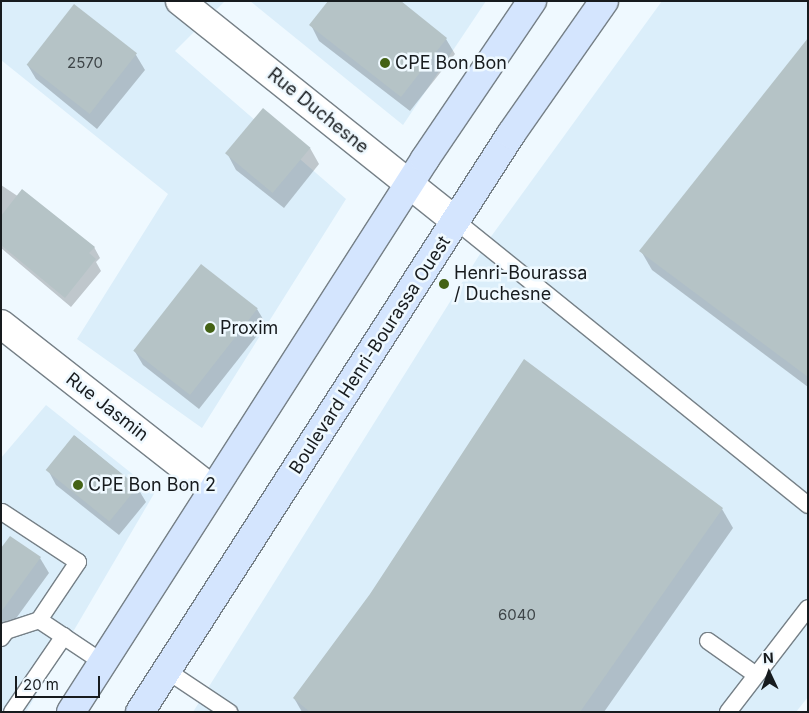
<!DOCTYPE html>
<style>
body{margin:0}
#map{position:relative;width:809px;height:713px;overflow:hidden;background:#eff9ff;font-family:Inter,sans-serif}
div>[style]{position:absolute}
[style*='--x']{left:calc(var(--x)*1px);top:calc(var(--y)*1px);width:calc(var(--w)*1px);rotate:calc(var(--a)*1deg)}
.built>*{inset:0;background:#dbeefa}
.shadow>*{inset:0;background:#0003}
.building>*{inset:0;background:#b5c3c6;transform-origin:0 0}
.roads{filter:drop-shadow(1px 0 #768087) drop-shadow(-1px 0 #768087) drop-shadow(0 1px #768087) drop-shadow(0 -1px #768087)}
.service>*{height:16px;margin:-8px;padding:0 8px;transform-origin:8px;border-radius:8px;background:#fff}
.minor>*{height:28px;margin:-14px;padding:0 14px;transform-origin:14px;border-radius:14px;background:#fff}
.primary>*{height:28px;margin:-14px;padding:0 14px;transform-origin:14px;border-radius:14px;background:#d4e5fe}
.dots>*{width:14px;height:14px;translate:-50% -50%;box-sizing:border-box;border:2px solid #eff9ff;border-radius:50%}
span{translate:-50% -50%;white-space:nowrap;text-align:center;line-height:1.15;-webkit-text-stroke:5px #eff9ff;paint-order:stroke}
.number-label{font-size:15px;color:#3e4548}
.number-label span{-webkit-text-stroke-width:0}
.poi-label{font-size:18px;color:#171b1e}
.left{translate:0 -50%;text-align:left}
.street-label{font-size:18px;color:#171b1e}
.frame{position:absolute;inset:0;border:2px solid #171b1e;pointer-events:none}
.north{position:absolute;left:744px;top:648px;width:50px;height:50px;-webkit-text-stroke:4px #eff9ff;paint-order:stroke;rotate:357deg;font-size:14px;font-weight:700;line-height:20px;text-align:center;color:#171b1e}
.north::after{content:'';display:block;margin:auto;width:18px;height:22px;background:#171b1e;clip-path:polygon(50% 0,100% 100%,50% 72%,0 100%)}
.scale{position:absolute;left:15px;top:676px;width:85px;height:22px;box-sizing:border-box;border:2px solid #171b1e;border-top:0;padding-left:6px;font-size:15px;line-height:18px;white-space:nowrap;color:#171b1e;-webkit-text-stroke:4px #eff9ff;paint-order:stroke}
</style>
<div id="map">
<div class="built">
<i style="clip-path:polygon(1px 1px,225px 1px,175px 51px,346px 199px,202px 428px,77px 339px,168px 194px,1px 60px)"></i>
<i style="clip-path:polygon(250px 1px,486px 1px,403px 125px)"></i>
<i style="clip-path:polygon(662px 1px,808px 1px,808px 697px,796px 712px,193px 712px,490px 238px)"></i>
<i style="clip-path:polygon(46px 405px,155px 492px,26px 712px,1px 712px,1px 458px)"></i>
</div>
<div class="shadow">
<i style="clip-path:polygon(399px 1px,446px 39px,455px 54px,410px 111px,319px 41px,311px 25px)"></i>
<i style="clip-path:polygon(808px 40px,808px 387px,652px 270px,641px 251px)"></i>
<i style="clip-path:polygon(136px 55px,145px 70px,97px 129px,36px 79px,27px 64px)"></i>
<i style="clip-path:polygon(310px 148px,319px 164px,284px 208px,236px 170px,228px 155px)"></i>
<i style="clip-path:polygon(1px 185px,94px 247px,100px 258px,96px 262px,101px 271px,71px 307px,1px 248px)"></i>
<i style="clip-path:polygon(257px 309px,266px 324px,199px 409px,143px 365px,134px 350px)"></i>
<i style="clip-path:polygon(75px 436px,137px 487px,146px 502px,119px 535px,56px 485px,48px 470px)"></i>
<i style="clip-path:polygon(722px 509px,733px 528px,604px 712px,302px 712px,294px 698px)"></i>
<i style="clip-path:polygon(1px 550px,40px 558px,49px 573px,1px 639px)"></i>
</div>
<div class="building">
<i style="clip-path:polygon(328px 1px,401px 1px,447px 38px,401px 97px,309px 25px)"></i>
<i style="left:74px;top:4px;width:80px;height:77px;rotate:38deg"></i>
<i style="clip-path:polygon(808px 38px,808px 377px,639px 251px)"></i>
<i style="left:263px;top:108px;width:62px;height:59px;rotate:40deg"></i>
<i style="clip-path:polygon(22px 189px,95px 247px,89px 253px,96px 259px,65px 298px,1px 245px,1px 216px)"></i>
<i style="left:201px;top:264px;width:72px;height:110px;rotate:38deg"></i>
<i style="clip-path:polygon(524px 359px,723px 508px,580px 712px,310px 712px,293px 698px,370px 594px)"></i>
<i style="left:74px;top:435px;width:82px;height:45px;rotate:39deg"></i>
<i style="clip-path:polygon(10px 536px,41px 557px,1px 612px,1px 548px)"></i>
</div>
<div class="roads">
<div class="service">
<i style="--x:456;--y:221;--w:452;--a:38.9"></i>
<i style="--x:2;--y:512;--w:91;--a:33.3"></i>
<i style="--x:78;--y:562;--w:70;--a:123.9"></i>
<i style="--x:1;--y:638;--w:9;--a:-54"></i>
<i style="--x:6;--y:631;--w:35;--a:-18"></i>
<i style="--x:39;--y:620;--w:76;--a:33.7"></i>
<i style="--x:708;--y:641;--w:59;--a:35.3"></i>
<i style="--x:166;--y:670;--w:76;--a:33.7"></i>
<i style="--x:12;--y:712;--w:92;--a:-55.6"></i>
<i style="--x:728;--y:712;--w:131;--a:-52.4"></i>
</div>
<div class="minor">
<i style="--x:180;--y:1;--w:353;--a:38.6"></i>
<i style="--x:1;--y:324;--w:269;--a:38.1"></i>
</div>
<div class="primary">
<i style="--x:71;--y:712;--w:657;--a:-57.37"></i>
<i style="--x:425;--y:159;--w:191;--a:-55.9"></i>
<i style="--x:140;--y:712;--w:687;--a:-57.3"></i>
<i style="--x:511;--y:134;--w:162;--a:-55"></i>
</div>
</div>
<div class="dots">
<i style="left:385px;top:63px;background:#446215"></i>
<i style="left:444px;top:284px;background:#446215"></i>
<i style="left:210px;top:328px;background:#446215"></i>
<i style="left:78px;top:485px;background:#446215"></i>
</div>
<div class="number-label">
<span style="left:85px;top:63px">2570</span>
<span style="left:517px;top:615px">6040</span>
</div>
<div class="poi-label">
<span class="left" style="left:395px;top:63px">CPE Bon Bon</span>
<span class="left" style="left:454px;top:284px">Henri-Bourassa<br>/ Duchesne</span>
<span class="left" style="left:220px;top:328px">Proxim</span>
<span class="left" style="left:88px;top:485px">CPE Bon Bon 2</span>
</div>
<div class="street-label">
<span style="left:318px;top:111px;rotate:39deg">Rue Duchesne</span>
<span style="left:370px;top:355px;rotate:-57deg">Boulevard Henri-Bourassa Ouest</span>
<span style="left:107px;top:407px;rotate:38deg">Rue Jasmin</span>
</div>
<div class="frame"></div>
<div class="north">N</div>
<div class="scale">20 m</div>
</div>
